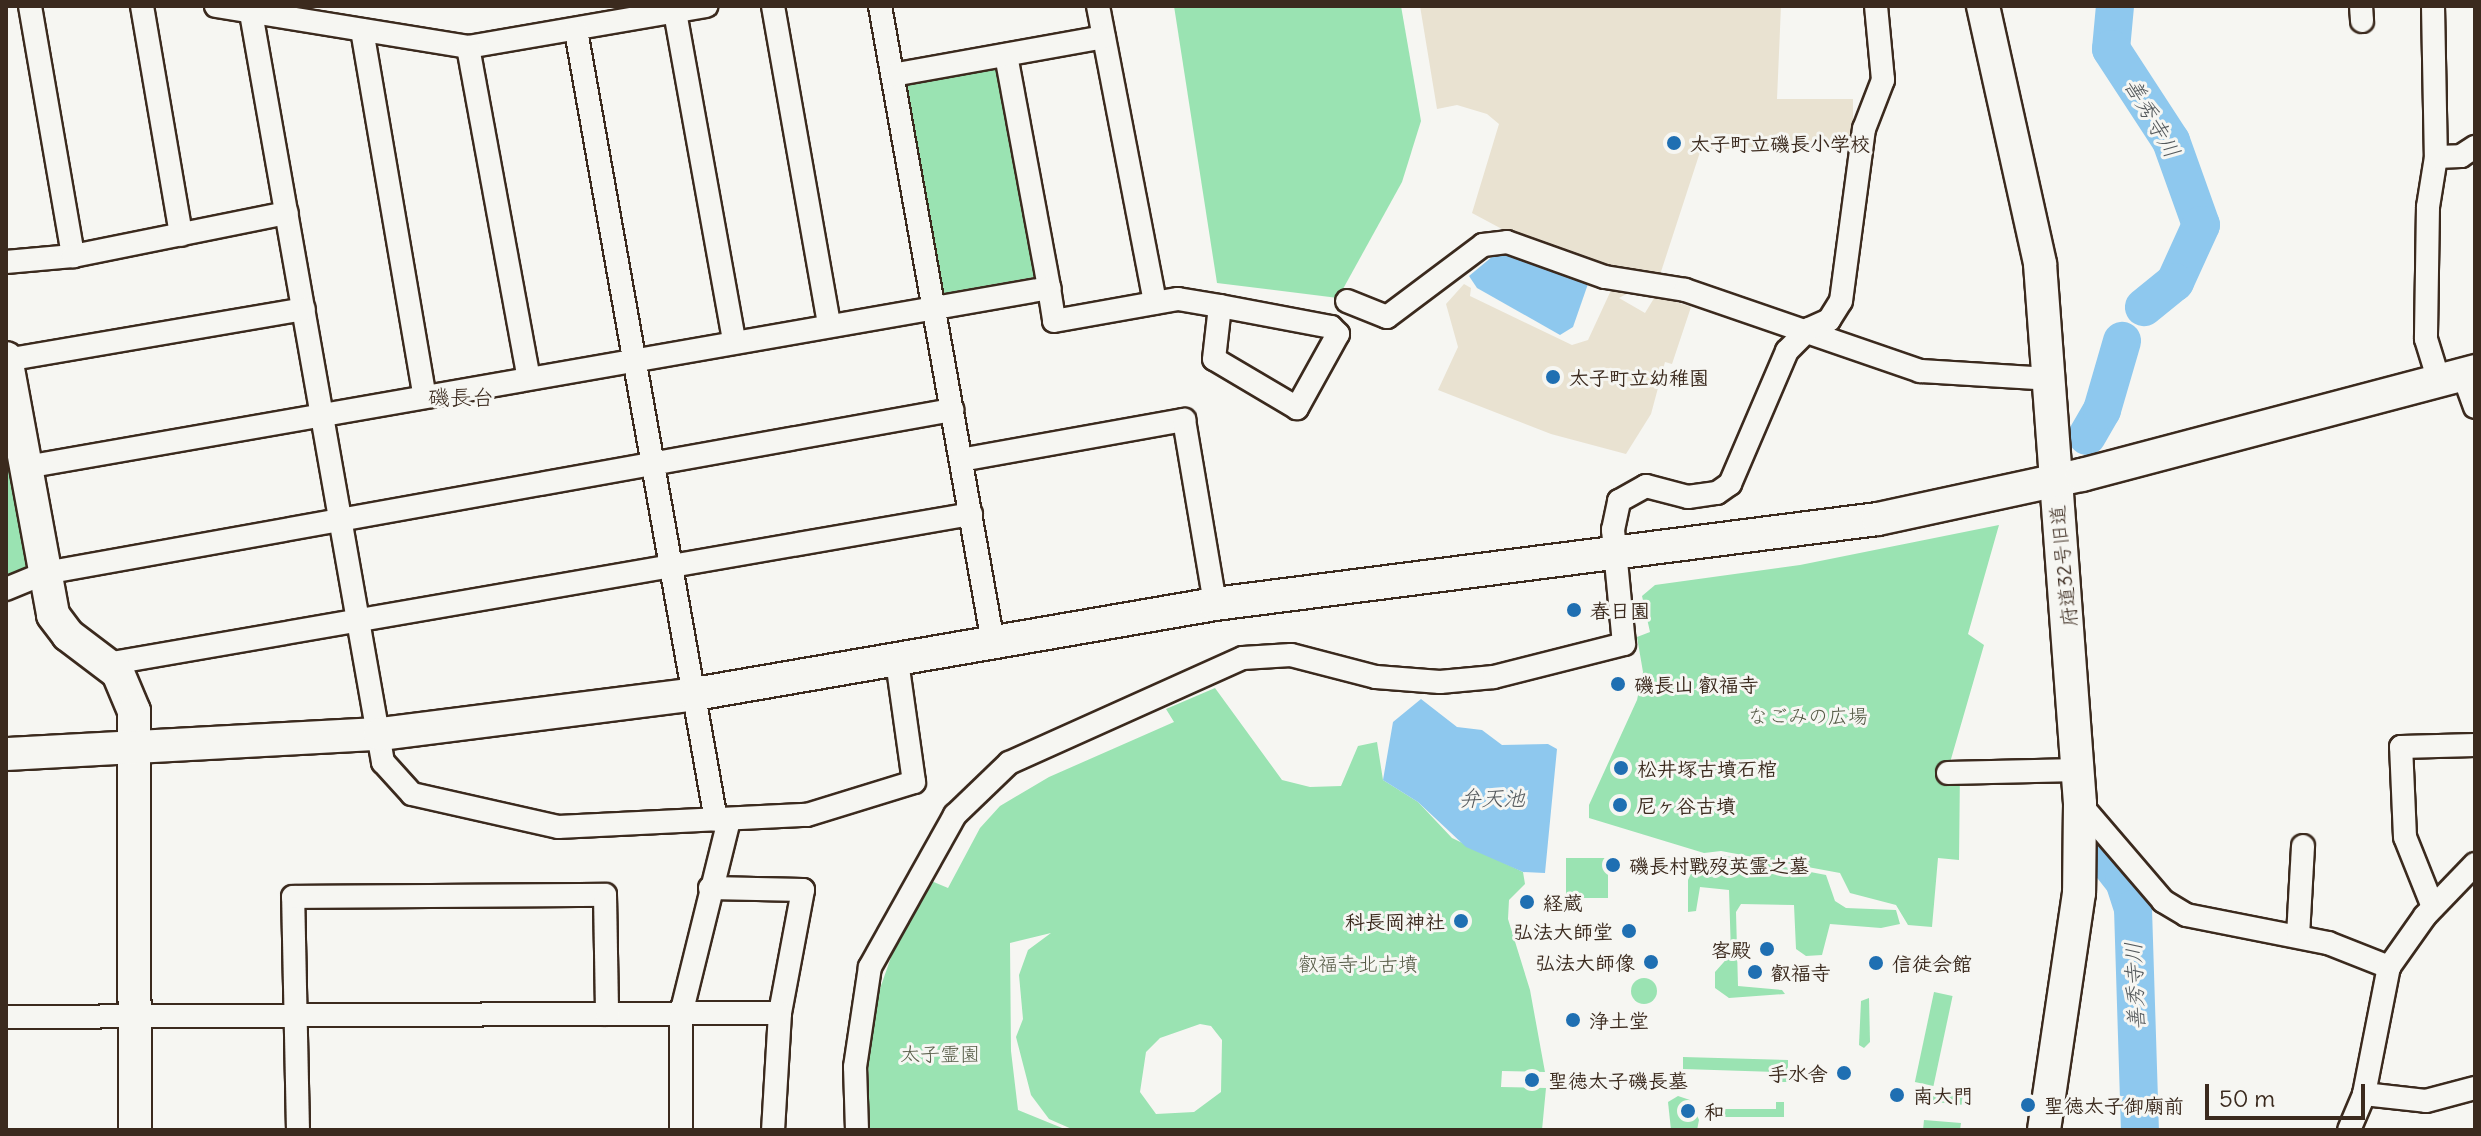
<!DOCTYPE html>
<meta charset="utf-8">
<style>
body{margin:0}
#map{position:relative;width:2481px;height:1136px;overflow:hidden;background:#f6f6f2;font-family:Delius,"Klee One",sans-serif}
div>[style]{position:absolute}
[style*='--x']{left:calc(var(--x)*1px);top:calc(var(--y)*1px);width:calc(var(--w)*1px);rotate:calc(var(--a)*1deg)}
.built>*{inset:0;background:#e9e2d1}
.green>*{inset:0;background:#9ae3b2;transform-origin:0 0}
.round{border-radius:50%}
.water>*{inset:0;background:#8ec8ee}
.river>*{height:38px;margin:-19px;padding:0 19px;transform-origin:19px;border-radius:19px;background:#8ec8ee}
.roads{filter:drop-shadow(2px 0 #3b2a1e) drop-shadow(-2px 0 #3b2a1e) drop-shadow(0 2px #3b2a1e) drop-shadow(0 -2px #3b2a1e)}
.street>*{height:22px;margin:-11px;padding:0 11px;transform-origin:11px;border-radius:11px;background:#f6f6f2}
.secondary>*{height:32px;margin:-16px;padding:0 16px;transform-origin:16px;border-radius:16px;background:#f6f6f2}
.dots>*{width:22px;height:22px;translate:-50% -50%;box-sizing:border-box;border:4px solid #f6f6f2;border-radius:50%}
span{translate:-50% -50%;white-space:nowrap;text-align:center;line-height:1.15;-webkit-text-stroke:6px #f6f6f2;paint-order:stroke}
.poi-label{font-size:20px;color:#3b2a1e;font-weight:700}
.left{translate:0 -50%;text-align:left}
.right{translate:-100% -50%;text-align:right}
.street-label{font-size:20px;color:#3b2a1e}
.park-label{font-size:20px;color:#535843}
.water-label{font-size:22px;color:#54595c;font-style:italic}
.neighbourhood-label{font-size:22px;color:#3b2a1e}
.frame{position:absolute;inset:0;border:8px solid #3b2a1e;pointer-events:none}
.scale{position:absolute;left:2205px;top:1084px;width:160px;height:36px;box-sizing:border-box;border:4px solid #3b2a1e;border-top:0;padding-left:10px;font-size:24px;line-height:28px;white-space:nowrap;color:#3b2a1e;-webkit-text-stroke:6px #f6f6f2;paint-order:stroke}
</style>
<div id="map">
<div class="built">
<i style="clip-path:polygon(1420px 6px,1781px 6px,1777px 99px,1853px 99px,1853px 148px,1701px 149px,1658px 281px,1546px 249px,1548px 244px,1515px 236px,1472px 213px,1499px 124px,1487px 114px,1457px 105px,1437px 109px)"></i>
<i style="clip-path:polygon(1464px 284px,1471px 288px,1470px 296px,1572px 345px,1588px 340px,1613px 286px,1630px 292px,1619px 298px,1645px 313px,1656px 295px,1691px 307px,1672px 364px,1665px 362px,1651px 414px,1626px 454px,1551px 434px,1438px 390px,1458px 347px,1446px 304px)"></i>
</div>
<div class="green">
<i style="clip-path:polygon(1174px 6px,1401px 6px,1421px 121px,1402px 182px,1338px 298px,1217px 283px)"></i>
<i style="left:1004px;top:60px;width:219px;height:102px;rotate:80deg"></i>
<i style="clip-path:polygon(6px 451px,29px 566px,6px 575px)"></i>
<i style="clip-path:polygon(1999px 525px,1968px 634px,1984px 645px,1949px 766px,1960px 769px,1959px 860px,1938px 858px,1932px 927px,1908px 925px,1896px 905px,1850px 893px,1840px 873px,1721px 851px,1704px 853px,1589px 818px,1589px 805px,1637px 700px,1643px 672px,1637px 637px,1650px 632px,1642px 596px,1655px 585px,1800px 565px)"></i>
<i style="clip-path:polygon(evenodd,1215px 688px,1282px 780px,1310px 787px,1341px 786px,1358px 746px,1377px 742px,1383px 780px,1418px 802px,1452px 838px,1523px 872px,1525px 884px,1509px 900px,1508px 919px,1530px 990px,1545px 1072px,1502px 1071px,1501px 1087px,1546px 1088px,1542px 1130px,1074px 1130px,1049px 1119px,1031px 1095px,1016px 1037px,1023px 1019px,1019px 975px,1028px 950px,1051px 933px,1010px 943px,1011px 1051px,1018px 1110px,1067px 1130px,869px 1130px,868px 1048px,876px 1000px,896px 943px,929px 880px,948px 888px,980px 828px,1000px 806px,1049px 777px,1174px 722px,1166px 709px,1215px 688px,1200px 1024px,1211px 1026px,1222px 1040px,1221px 1092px,1194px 1112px,1156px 1114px,1140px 1092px,1146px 1052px,1160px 1038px,1200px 1024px)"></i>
<i style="clip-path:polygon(1721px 855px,1826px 875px,1835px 901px,1846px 908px,1896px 910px,1900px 924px,1881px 928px,1830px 924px,1822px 955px,1806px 956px,1796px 949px,1794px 905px,1741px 904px,1736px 912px,1738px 986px,1782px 990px,1785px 994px,1729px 998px,1715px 988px,1715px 972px,1731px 954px,1729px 890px,1700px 887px,1696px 911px,1688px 912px,1688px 880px,1697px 861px)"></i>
<i style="left:1566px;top:858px;width:42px;height:40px"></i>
<i class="round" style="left:1631px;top:978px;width:26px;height:26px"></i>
<i style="left:1934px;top:992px;width:19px;height:92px;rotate:12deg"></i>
<i style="clip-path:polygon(1869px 998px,1870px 1042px,1864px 1048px,1859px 1045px,1861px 1001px)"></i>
<i style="clip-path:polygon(1683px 1057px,1788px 1060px,1788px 1082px,1777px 1082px,1776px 1072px,1683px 1069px)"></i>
<i style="left:1926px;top:1090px;width:37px;height:11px;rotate:6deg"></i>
<i style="clip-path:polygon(1678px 1096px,1690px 1100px,1699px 1120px,1697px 1130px,1671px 1130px,1668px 1102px)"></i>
<i style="clip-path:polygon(1776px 1102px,1784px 1102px,1784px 1117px,1724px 1117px,1724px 1109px,1776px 1109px)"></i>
<i style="clip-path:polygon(1924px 1120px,1961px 1123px,1960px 1130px,1923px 1130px)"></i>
</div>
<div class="water">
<i style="clip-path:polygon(1499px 251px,1589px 281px,1573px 327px,1560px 335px,1477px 288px,1469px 276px)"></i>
<i style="clip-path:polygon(1421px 699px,1457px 727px,1482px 730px,1502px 745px,1548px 744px,1557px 749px,1545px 873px,1523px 872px,1466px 847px,1418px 802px,1383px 780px,1393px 722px)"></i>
</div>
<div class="river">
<i style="--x:2115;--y:6;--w:43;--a:95.3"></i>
<i style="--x:2111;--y:49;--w:110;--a:56.9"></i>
<i style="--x:2171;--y:141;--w:89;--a:70.3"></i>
<i style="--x:2201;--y:225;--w:63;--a:114.5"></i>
<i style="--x:2175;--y:282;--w:40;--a:141"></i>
<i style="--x:2087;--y:436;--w:30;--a:-60"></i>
<i style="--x:2102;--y:410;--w:72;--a:-73.8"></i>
<i style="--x:2101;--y:852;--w:37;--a:52"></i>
<i style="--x:2124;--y:881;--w:29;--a:72"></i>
<i style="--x:2133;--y:909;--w:221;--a:88.2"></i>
</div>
<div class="roads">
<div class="street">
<i style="--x:30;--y:6;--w:254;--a:80.2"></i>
<i style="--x:142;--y:6;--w:232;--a:80.3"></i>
<i style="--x:216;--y:6;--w:255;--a:9.2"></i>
<i style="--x:468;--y:47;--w:242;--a:-9.8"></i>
<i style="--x:773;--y:6;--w:324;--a:80"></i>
<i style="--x:880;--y:6;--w:647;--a:79.94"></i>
<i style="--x:1098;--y:6;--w:302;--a:79.1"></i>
<i style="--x:2361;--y:6;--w:15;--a:86"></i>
<i style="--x:2433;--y:6;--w:151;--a:88.9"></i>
<i style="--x:2436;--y:157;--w:51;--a:99.1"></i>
<i style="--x:2428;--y:207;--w:132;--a:90.9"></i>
<i style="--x:2426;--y:339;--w:44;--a:72.8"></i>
<i style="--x:675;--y:12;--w:334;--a:79.8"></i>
<i style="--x:251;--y:13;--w:761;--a:80.01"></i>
<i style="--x:383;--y:762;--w:43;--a:47.8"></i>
<i style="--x:412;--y:794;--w:150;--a:12.7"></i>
<i style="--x:558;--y:827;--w:249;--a:-2.8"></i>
<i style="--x:807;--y:815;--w:112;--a:-17.1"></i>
<i style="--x:914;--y:782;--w:122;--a:-98"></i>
<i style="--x:362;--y:30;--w:372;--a:80.3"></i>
<i style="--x:576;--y:31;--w:801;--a:79.94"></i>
<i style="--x:468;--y:47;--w:337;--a:79.6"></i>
<i style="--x:1006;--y:55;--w:237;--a:79.5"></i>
<i style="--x:893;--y:75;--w:214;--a:-10.2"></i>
<i style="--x:2436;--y:157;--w:25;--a:-2"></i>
<i style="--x:2461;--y:156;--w:17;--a:-33"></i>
<i style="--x:6;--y:262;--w:67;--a:-5.1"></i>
<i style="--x:73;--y:256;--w:218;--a:-11.4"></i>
<i style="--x:1347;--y:301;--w:43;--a:21.8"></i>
<i style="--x:1387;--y:317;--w:120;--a:-36.9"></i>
<i style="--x:1483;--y:245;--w:24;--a:-7"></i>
<i style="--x:1507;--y:242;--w:104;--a:19.7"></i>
<i style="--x:1605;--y:277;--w:81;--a:9.2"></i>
<i style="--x:1685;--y:290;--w:249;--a:19"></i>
<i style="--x:1920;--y:371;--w:130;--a:3.5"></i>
<i style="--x:6;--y:360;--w:302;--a:-9.7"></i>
<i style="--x:2463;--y:374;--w:35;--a:70"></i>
<i style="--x:961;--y:460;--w:227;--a:-10.2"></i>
<i style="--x:1184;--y:420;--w:187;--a:80.4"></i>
<i style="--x:26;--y:467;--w:1039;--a:-9.92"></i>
<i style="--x:1049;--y:288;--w:33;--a:81"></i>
<i style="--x:1054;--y:321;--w:126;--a:-10.1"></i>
<i style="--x:1178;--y:299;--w:43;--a:9.5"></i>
<i style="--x:1220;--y:306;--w:113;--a:10.7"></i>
<i style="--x:1331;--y:327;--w:10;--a:45"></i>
<i style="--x:1338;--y:334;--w:85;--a:119"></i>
<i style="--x:1297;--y:408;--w:96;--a:-149.4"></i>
<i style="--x:1214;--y:359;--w:53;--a:-83.5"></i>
<i style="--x:6;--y:589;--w:42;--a:-22.3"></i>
<i style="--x:45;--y:573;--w:922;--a:-10.19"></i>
<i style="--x:107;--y:664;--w:877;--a:-9.85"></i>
<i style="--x:1948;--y:773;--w:130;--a:-1.3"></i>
<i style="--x:2080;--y:804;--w:128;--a:49.4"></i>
<i style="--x:2163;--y:901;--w:27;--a:31"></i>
<i style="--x:2186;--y:915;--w:145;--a:11.2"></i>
<i style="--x:2328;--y:943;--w:66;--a:21.5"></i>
<i style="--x:710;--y:888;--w:93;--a:1.2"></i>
<i style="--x:803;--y:890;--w:125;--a:100.6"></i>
<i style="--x:780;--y:1013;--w:117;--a:93.4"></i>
<i style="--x:2433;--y:907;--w:75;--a:-111.8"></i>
<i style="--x:2405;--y:837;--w:90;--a:-92.5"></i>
<i style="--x:2401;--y:747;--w:74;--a:-1.5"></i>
<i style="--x:2298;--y:936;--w:90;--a:-86.8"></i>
<i style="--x:6;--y:1017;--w:774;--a:-0.3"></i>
<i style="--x:2364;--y:1094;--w:62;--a:6.4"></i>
<i style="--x:2426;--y:1101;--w:51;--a:-14.9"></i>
<i style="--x:298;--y:1130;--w:233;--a:-91.2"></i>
<i style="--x:293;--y:897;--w:312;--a:-0.4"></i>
<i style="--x:605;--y:895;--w:119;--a:89"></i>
<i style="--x:681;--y:1130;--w:116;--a:-90"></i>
<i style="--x:681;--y:1014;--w:200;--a:-76.1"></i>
<i style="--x:857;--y:1130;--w:63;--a:-91.8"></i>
<i style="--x:855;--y:1067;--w:101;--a:-81.5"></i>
<i style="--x:870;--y:967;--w:174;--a:-60.8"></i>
<i style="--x:955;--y:815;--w:75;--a:-43.9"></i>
<i style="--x:1009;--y:763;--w:256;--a:-24.2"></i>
<i style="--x:1243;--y:658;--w:48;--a:-3.6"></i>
<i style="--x:1291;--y:655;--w:88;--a:14.5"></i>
<i style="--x:1376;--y:677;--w:64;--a:4.5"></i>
<i style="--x:1440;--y:682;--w:54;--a:-5.3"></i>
<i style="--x:1494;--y:677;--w:134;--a:-14.2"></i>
<i style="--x:1624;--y:644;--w:115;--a:-95.5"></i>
<i style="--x:1613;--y:530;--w:30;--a:-78"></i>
<i style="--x:1619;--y:501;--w:31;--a:-29"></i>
<i style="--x:1646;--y:486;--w:43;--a:14.7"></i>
<i style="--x:1688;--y:497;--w:29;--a:-8"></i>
<i style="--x:1717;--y:493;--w:16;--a:-35"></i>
<i style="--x:1730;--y:484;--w:145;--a:-66.8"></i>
<i style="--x:1787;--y:351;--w:31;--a:-45"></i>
<i style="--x:1809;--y:329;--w:22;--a:-24"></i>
<i style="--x:1829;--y:320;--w:22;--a:-58"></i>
<i style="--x:1841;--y:301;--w:174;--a:-82.4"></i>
<i style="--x:1864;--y:129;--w:53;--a:-68.8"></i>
<i style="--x:1883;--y:80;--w:74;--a:-95.4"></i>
<i style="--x:2349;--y:1130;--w:39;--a:-67"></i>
<i style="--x:2364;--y:1094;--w:129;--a:-78.9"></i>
<i style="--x:2389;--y:967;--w:62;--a:-54.8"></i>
<i style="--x:2425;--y:916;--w:72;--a:-46.1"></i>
</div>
<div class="secondary">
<i style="--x:1983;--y:6;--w:264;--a:77.5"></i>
<i style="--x:2040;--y:264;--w:541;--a:85.76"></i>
<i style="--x:2080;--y:804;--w:89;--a:90.6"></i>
<i style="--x:2079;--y:893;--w:240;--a:98.4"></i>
<i style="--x:6;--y:358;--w:261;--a:79.6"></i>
<i style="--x:53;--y:615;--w:25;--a:53"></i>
<i style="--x:68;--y:635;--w:63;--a:37.2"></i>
<i style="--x:118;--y:673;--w:41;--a:67.2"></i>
<i style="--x:134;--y:711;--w:419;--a:89.9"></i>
<i style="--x:6;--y:754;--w:375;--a:-3.1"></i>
<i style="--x:380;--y:734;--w:318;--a:-7.2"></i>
<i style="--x:695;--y:694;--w:528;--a:-9.82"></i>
<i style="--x:1215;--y:604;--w:668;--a:-7.31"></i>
<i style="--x:1878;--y:519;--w:209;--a:-12.2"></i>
<i style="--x:2082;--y:475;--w:407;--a:-14.8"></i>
</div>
</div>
<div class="dots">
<i style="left:1674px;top:143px;background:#1f6fb2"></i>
<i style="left:1553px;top:377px;background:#1f6fb2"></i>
<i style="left:1574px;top:610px;background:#1f6fb2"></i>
<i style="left:1618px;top:684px;background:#1f6fb2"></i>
<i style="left:1621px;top:768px;background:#1f6fb2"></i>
<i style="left:1620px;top:805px;background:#1f6fb2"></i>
<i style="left:1613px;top:865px;background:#1f6fb2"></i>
<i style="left:1527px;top:902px;background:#1f6fb2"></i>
<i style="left:1461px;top:921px;background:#1f6fb2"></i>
<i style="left:1629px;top:931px;background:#1f6fb2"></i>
<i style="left:1767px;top:949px;background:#1f6fb2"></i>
<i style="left:1651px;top:962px;background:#1f6fb2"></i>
<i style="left:1876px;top:963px;background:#1f6fb2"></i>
<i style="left:1755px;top:972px;background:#1f6fb2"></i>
<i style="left:1573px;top:1020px;background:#1f6fb2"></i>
<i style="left:1844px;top:1073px;background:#1f6fb2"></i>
<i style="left:1532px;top:1080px;background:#1f6fb2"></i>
<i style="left:1897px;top:1095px;background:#1f6fb2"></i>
<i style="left:2028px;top:1105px;background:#1f6fb2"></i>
<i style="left:1688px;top:1111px;background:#1f6fb2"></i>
</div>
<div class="poi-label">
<span class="left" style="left:1690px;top:143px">太子町立磯長小学校</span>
<span class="left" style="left:1569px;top:377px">太子町立幼稚園</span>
<span class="left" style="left:1590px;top:610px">春日園</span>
<span class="left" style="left:1634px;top:684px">磯長山 叡福寺</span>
<span class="left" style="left:1637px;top:768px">松井塚古墳石棺</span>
<span class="left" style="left:1636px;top:805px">尼ヶ谷古墳</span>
<span class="left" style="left:1629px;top:865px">磯長村戰歿英霊之墓</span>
<span class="left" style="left:1543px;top:902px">経蔵</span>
<span class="right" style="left:1445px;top:921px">科長岡神社</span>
<span class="right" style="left:1613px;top:931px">弘法大師堂</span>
<span class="right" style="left:1751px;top:949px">客殿</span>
<span class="right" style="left:1635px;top:962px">弘法大師像</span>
<span class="left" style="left:1892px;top:963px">信徒会館</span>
<span class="left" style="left:1771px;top:972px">叡福寺</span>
<span class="left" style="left:1589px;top:1020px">浄土堂</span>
<span class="right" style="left:1828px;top:1073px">手水舎</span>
<span class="left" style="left:1548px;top:1080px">聖徳太子磯長墓</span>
<span class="left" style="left:1913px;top:1095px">南大門</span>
<span class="left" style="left:2044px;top:1105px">聖徳太子御廟前</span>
<span class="left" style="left:1704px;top:1111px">和</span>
</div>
<div class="street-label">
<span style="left:2063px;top:566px;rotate:-96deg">府道32号旧道</span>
</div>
<div class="park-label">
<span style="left:1808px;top:715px">なごみの広場</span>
<span style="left:1358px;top:963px">叡福寺北古墳</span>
<span style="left:940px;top:1053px">太子霊園</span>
</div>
<div class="water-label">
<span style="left:2152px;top:118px;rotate:60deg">善秀寺川</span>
<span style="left:1492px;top:799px">弁天池</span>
<span style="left:2135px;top:986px;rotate:-92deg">善秀寺川</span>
</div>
<div class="neighbourhood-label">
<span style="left:461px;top:398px">磯長台</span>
</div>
<div class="frame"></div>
<div class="scale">50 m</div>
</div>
